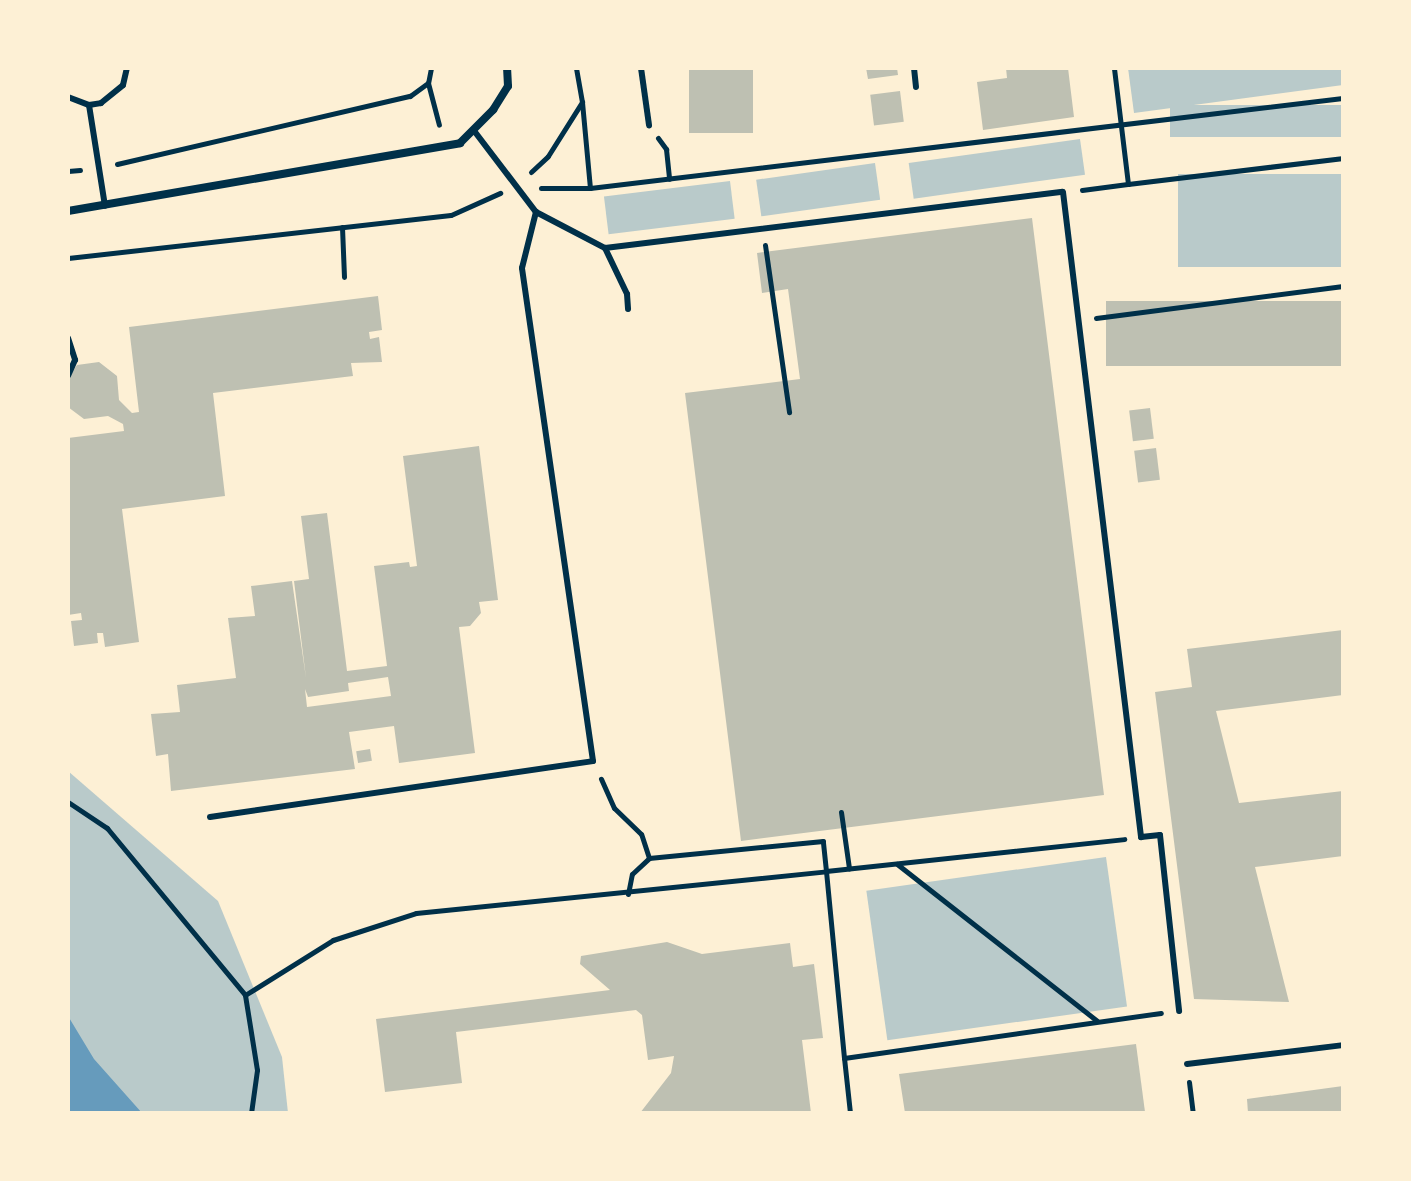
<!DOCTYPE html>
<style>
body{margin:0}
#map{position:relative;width:1411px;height:1181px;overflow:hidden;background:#fdf0d5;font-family:"Asap Condensed",sans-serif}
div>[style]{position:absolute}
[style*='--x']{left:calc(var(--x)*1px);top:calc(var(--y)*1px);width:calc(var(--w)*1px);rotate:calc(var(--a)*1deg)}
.green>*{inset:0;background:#b9caca;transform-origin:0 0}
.water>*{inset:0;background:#669bbc}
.building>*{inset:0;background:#bec0b2;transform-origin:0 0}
.path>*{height:5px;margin:-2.5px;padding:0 2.5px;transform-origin:2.5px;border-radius:2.5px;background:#003049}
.service>*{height:6px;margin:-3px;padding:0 3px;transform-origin:3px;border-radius:3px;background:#003049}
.minor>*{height:8px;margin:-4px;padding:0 4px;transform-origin:4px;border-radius:4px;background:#003049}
span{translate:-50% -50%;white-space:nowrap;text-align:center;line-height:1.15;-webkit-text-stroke:8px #fdf0d5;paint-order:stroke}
.frame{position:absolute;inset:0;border:70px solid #fdf0d5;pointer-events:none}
</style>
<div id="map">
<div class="green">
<i style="clip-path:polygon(1128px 68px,1343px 68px,1343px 85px,1134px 113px)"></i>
<i style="left:1343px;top:105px;width:32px;height:173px;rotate:90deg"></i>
<i style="left:1080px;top:139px;width:36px;height:173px;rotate:82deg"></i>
<i style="left:875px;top:163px;width:37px;height:120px;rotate:82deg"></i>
<i style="left:1343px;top:174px;width:93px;height:165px;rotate:90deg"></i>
<i style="left:730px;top:181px;width:38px;height:127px;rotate:83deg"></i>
<i style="clip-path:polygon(68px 771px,218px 901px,282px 1057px,288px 1113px,68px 1113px)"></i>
<i style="left:1106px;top:857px;width:151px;height:242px;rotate:82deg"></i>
</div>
<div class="water">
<i style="clip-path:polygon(68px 1016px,94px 1059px,142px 1113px,68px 1113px)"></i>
</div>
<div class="building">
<i style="left:689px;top:68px;width:64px;height:65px"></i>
<i style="clip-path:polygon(866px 68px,897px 68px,898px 75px,868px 79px)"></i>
<i style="clip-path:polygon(1006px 68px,1068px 68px,1074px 117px,983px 130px,977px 82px,1007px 78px)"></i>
<i style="left:900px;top:91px;width:31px;height:30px;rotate:83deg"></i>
<i style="clip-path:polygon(1032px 218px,1104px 795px,741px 841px,685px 393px,800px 379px,788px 289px,762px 293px,757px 253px)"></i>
<i style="clip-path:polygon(378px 296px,382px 330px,369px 332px,370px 339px,379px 337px,382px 362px,351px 363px,353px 376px,213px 393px,225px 496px,122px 509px,139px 642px,105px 647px,103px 633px,97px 633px,98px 643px,74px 646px,71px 621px,82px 620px,81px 613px,68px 615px,68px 438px,124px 431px,123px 424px,108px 416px,84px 419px,68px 407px,68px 377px,77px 365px,99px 362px,117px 376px,119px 400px,132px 413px,139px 412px,129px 327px)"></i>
<i style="left:1343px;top:301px;width:65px;height:237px;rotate:90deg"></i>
<i style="left:1150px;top:408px;width:31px;height:21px;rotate:83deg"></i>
<i style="clip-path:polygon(evenodd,479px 446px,498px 600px,479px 602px,481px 613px,470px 626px,459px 627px,475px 753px,399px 763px,394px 726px,349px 732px,355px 769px,171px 791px,168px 754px,156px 756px,151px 714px,180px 712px,177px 685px,236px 678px,228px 618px,255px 616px,251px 586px,292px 581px,306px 678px,294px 581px,309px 579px,301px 516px,327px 513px,347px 671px,387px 666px,374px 566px,409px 562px,410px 567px,417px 566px,403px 456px,479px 446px,388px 677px,391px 696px,307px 707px,305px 689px,308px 697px,349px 691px,348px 683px,388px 677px)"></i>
<i style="left:1156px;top:448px;width:32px;height:22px;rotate:83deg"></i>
<i style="clip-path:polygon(1343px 630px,1343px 695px,1216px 711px,1239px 803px,1343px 791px,1343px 856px,1255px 867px,1289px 1002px,1194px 999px,1155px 692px,1192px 687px,1187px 649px)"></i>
<i style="left:370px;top:749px;width:12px;height:14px;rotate:81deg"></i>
<i style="clip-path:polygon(667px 942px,702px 954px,790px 943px,793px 967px,814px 964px,823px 1038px,802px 1040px,811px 1113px,640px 1113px,671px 1073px,674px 1056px,648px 1060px,642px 1015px,636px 1010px,456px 1032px,462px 1083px,385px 1092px,376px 1019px,610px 990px,580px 964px,581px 956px)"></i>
<i style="clip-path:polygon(1136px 1044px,1145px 1112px,905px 1113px,899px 1074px)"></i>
<i style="clip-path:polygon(1343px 1086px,1343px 1113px,1248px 1113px,1247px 1099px)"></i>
</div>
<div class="path">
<i style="--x:431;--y:68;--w:15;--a:101"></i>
<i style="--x:428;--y:83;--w:43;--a:75.3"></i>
<i style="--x:582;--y:102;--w:86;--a:84.7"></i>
<i style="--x:658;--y:138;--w:14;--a:54"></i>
<i style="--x:666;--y:149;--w:30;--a:84"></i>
<i style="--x:117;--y:164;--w:301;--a:-13.1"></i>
<i style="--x:410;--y:96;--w:22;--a:-36"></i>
<i style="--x:68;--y:171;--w:12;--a:-5"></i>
<i style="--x:531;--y:172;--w:23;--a:-43"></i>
<i style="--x:548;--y:156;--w:64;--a:-57.8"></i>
<i style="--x:582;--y:102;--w:35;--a:-100"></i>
<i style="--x:1128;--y:184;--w:217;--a:-6.9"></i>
<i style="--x:541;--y:188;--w:49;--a:0"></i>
<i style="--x:590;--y:188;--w:758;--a:-6.82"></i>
<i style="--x:1082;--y:190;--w:46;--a:-7.4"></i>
<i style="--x:1128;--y:184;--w:117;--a:-96.9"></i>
<i style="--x:342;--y:227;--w:50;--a:87.7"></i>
<i style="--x:765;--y:245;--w:169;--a:81.8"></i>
<i style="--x:68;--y:258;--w:385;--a:-6.4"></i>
<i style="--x:451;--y:215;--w:54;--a:-24.2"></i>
<i style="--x:1096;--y:318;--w:249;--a:-7.4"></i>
<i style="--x:68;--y:802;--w:47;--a:33.7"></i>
<i style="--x:107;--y:828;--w:217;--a:50.4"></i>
<i style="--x:245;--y:995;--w:76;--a:80.9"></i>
<i style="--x:257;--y:1070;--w:43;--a:97.9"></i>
<i style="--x:841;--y:812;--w:57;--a:81.9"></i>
<i style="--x:897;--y:864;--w:254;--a:38.1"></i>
<i style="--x:628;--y:894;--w:20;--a:-79"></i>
<i style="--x:632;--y:874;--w:23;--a:-43"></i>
<i style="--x:245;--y:995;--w:104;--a:-32"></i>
<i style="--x:333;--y:940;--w:87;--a:-18"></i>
<i style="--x:416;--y:913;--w:412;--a:-5.8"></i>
<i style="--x:826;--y:871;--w:30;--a:-96"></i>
<i style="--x:823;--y:841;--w:175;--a:174.4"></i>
<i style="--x:649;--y:858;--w:25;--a:-108"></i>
<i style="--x:641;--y:834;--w:37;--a:-136"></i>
<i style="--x:614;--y:808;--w:32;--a:-114"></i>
<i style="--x:844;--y:1058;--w:188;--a:-95.5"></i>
<i style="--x:826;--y:871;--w:300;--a:-6.1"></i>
<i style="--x:1189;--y:1082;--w:31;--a:83"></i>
<i style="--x:850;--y:1113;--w:55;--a:-96.2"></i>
<i style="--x:844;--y:1058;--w:320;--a:-8.1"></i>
</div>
<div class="service">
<i style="--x:641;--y:68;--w:58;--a:82"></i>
<i style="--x:914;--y:68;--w:19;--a:84"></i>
<i style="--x:68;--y:97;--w:22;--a:21"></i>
<i style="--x:89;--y:105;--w:12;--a:-9"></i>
<i style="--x:101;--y:103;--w:28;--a:-39"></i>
<i style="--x:123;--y:85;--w:17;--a:-77"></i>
<i style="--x:89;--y:105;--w:102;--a:81"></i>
<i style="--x:475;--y:132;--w:101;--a:52.7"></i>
<i style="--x:536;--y:212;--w:78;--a:27.6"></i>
<i style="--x:605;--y:248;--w:51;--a:64.4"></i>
<i style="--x:627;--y:294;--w:15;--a:86"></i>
<i style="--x:605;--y:248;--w:461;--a:-7"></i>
<i style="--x:1063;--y:192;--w:650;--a:83.1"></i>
<i style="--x:1141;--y:837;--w:19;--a:-6"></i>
<i style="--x:1160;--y:835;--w:177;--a:83.8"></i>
<i style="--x:68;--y:338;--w:23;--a:72"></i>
<i style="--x:75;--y:360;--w:17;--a:114"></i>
<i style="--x:210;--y:817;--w:387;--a:-8.3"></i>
<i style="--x:593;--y:761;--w:498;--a:-98.2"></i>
<i style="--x:522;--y:268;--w:58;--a:-76"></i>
<i style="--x:1187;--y:1064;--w:157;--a:-6.9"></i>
</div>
<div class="minor">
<i style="--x:68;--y:211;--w:398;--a:-9.8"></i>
<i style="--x:460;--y:143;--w:47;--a:-45"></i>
<i style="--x:493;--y:110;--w:28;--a:-58"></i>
<i style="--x:508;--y:86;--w:18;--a:-93"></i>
</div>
<div class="frame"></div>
</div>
